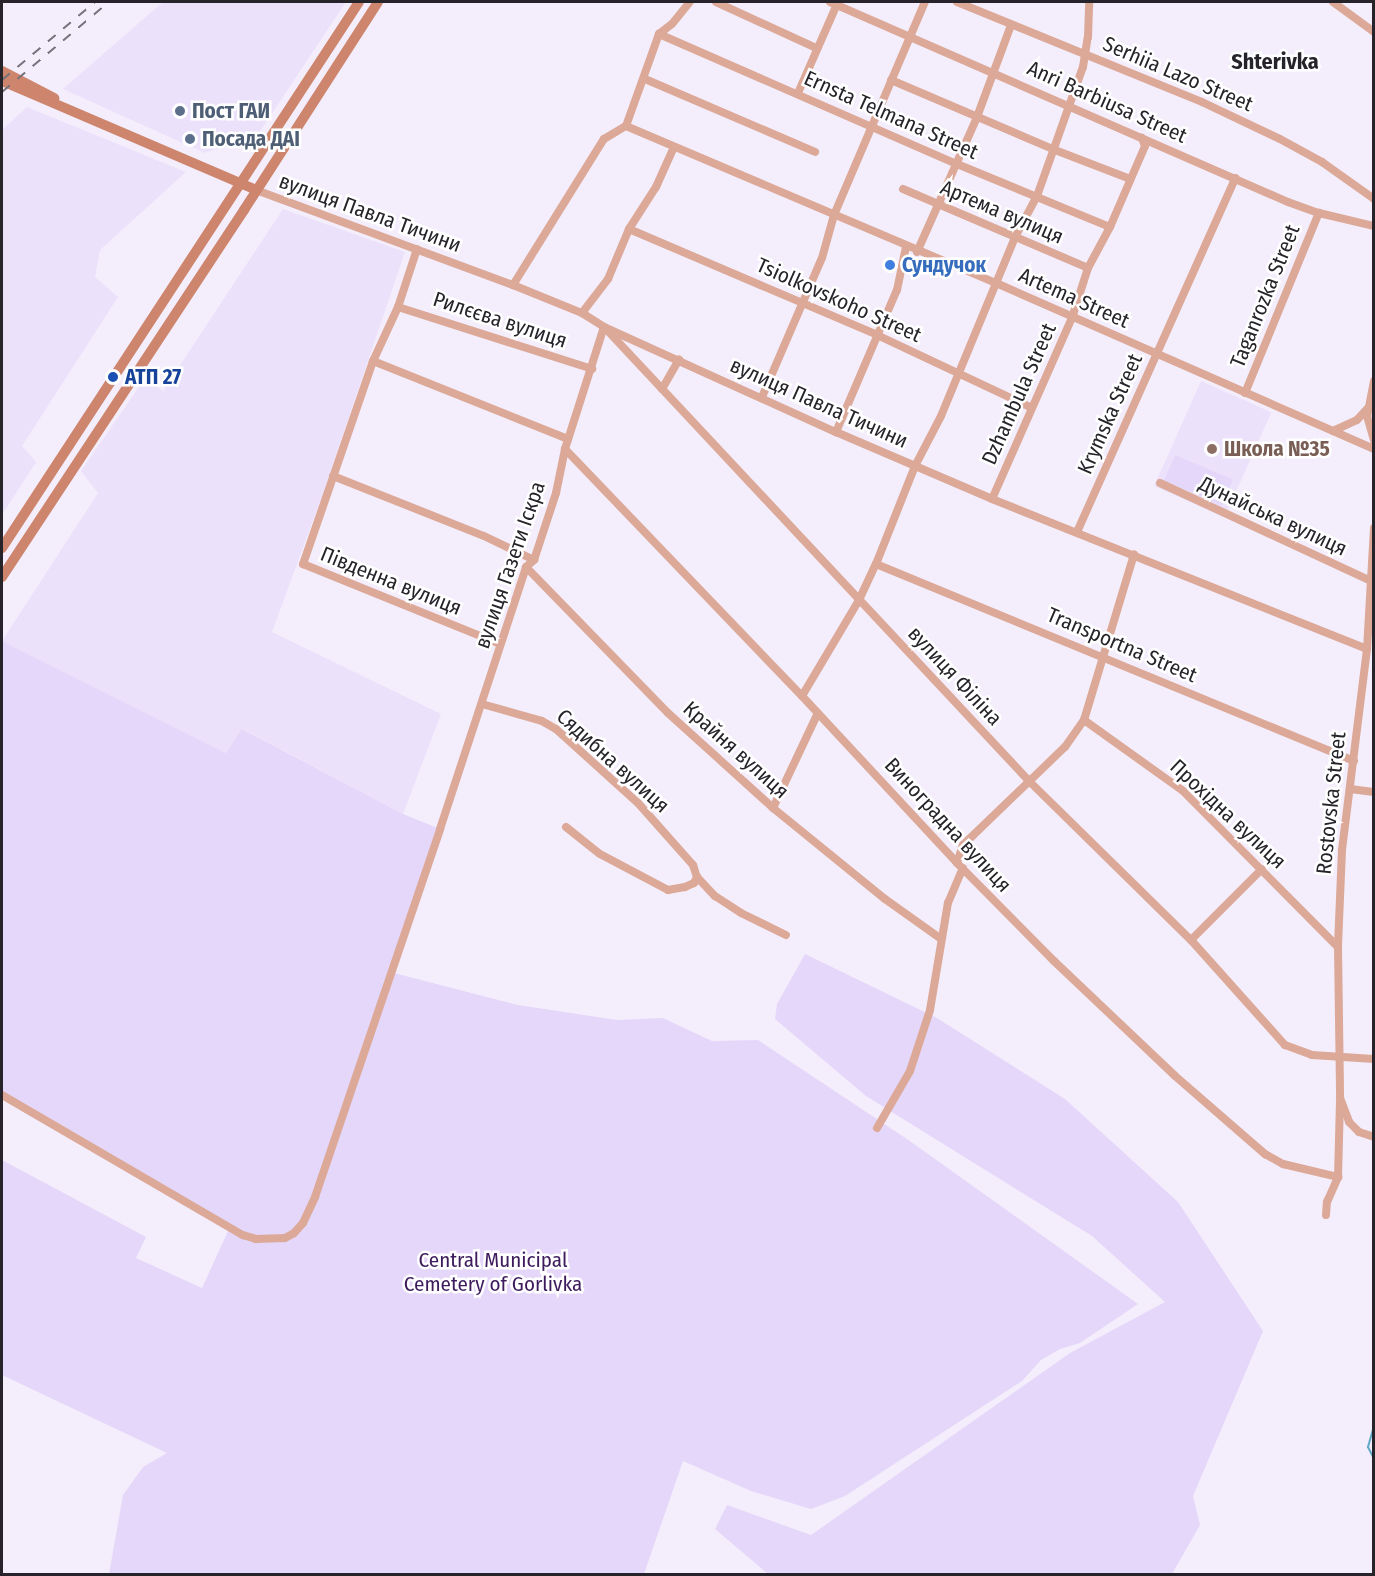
<!DOCTYPE html>
<meta charset="utf-8">
<style>
body{margin:0}
#map{position:relative;width:1375px;height:1576px;overflow:hidden;background:#f4eefc;font-family:"Fira Sans Condensed",sans-serif}
div>[style]{position:absolute}
[style*='--x']{left:calc(var(--x)*1px);top:calc(var(--y)*1px);width:calc(var(--w)*1px);rotate:calc(var(--a)*1deg)}
.built>*{inset:0;background:#ebe1fa;transform-origin:0 0}
.green>*{inset:0;background:#e5d7f9;transform-origin:0 0}
.stream>*{height:2px;margin:-1px;padding:0 1px;transform-origin:1px;border-radius:1px;background:#61a9c6}
.street>*{height:8px;margin:-4px;padding:0 4px;transform-origin:4px;border-radius:4px;background:#dca999}
.secondary>*{height:10px;margin:-5px;padding:0 5px;transform-origin:5px;border-radius:5px;background:#ce856d}
.rail>*{height:2px;margin-top:-1px;transform-origin:0;background:repeating-linear-gradient(90deg,#75717a 0 10px,transparent 0 20px)}
.dots>*{width:16px;height:16px;translate:-50% -50%;box-sizing:border-box;border:3px solid #fff;border-radius:50%}
span{translate:-50% -50%;white-space:nowrap;text-align:center;line-height:1.15;-webkit-text-stroke:5px #fff;paint-order:stroke}
.street-label{font-size:21px;color:#26242a}
.service-label{font-size:21px;color:#4e5e75;font-weight:700}
.left{translate:0 -50%;text-align:left}
.shop-label{font-size:21px;color:#366cbe;font-weight:700}
.transit-label{font-size:21px;color:#164399;font-weight:700}
.education-label{font-size:21px;color:#785e54;font-weight:700}
.park-label{font-size:21px;color:#3e1b5d}
.neighbourhood-label{font-size:22px;color:#26242a;font-weight:700}
.frame{position:absolute;inset:0;border:3px solid #26242a;pointer-events:none}
</style>
<div id="map">
<div class="built">
<i style="clip-path:polygon(163px 2px,346px 2px,259px 133px,205px 153px,63px 89px)"></i>
<i style="clip-path:polygon(27px 107px,186px 172px,100px 250px,95px 277px,118px 297px,22px 446px,36px 462px,2px 515px,2px 130px)"></i>
<i style="clip-path:polygon(283px 209px,405px 252px,321px 499px,272px 632px,441px 714px,403px 814px,243px 729px,226px 753px,2px 641px,98px 493px,81px 471px,145px 378px,163px 391px)"></i>
<i style="left:1201px;top:381px;width:77px;height:115px;rotate:24deg"></i>
</div>
<div class="green">
<i style="left:1175px;top:455px;width:63px;height:28px;rotate:23deg"></i>
<i style="clip-path:polygon(2px 641px,226px 753px,242px 729px,403px 814px,440px 829px,390px 972px,518px 1005px,617px 1020px,663px 1018px,712px 1041px,758px 1040px,907px 1139px,1138px 1304px,1080px 1343px,1060px 1349px,1041px 1360px,1022px 1381px,845px 1496px,811px 1509px,751px 1491px,683px 1461px,644px 1574px,109px 1574px,123px 1495px,143px 1467px,167px 1453px,2px 1375px,2px 1160px,146px 1237px,136px 1258px,202px 1288px,229px 1229px,2px 1095px)"></i>
<i style="clip-path:polygon(805px 954px,937px 1018px,1065px 1099px,1178px 1202px,1263px 1331px,1193px 1496px,1200px 1525px,1172px 1574px,768px 1574px,715px 1529px,727px 1505px,811px 1535px,1070px 1353px,1165px 1302px,1092px 1236px,866px 1096px,775px 1019px,777px 1004px)"></i>
</div>
<div class="stream">
<i style="--x:1374;--y:1426;--w:22;--a:106"></i>
<i style="--x:1368;--y:1447;--w:13;--a:63"></i>
</div>
<div class="street">
<i style="--x:716;--y:2;--w:110;--a:24.7"></i>
<i style="--x:830;--y:2;--w:500;--a:23.6"></i>
<i style="--x:1288;--y:202;--w:33;--a:20"></i>
<i style="--x:1319;--y:213;--w:57;--a:13.3"></i>
<i style="--x:957;--y:2;--w:265;--a:22.2"></i>
<i style="--x:1202;--y:102;--w:86;--a:25.4"></i>
<i style="--x:1280;--y:139;--w:48;--a:28.7"></i>
<i style="--x:1322;--y:162;--w:64;--a:35.4"></i>
<i style="--x:1333;--y:2;--w:51;--a:36.2"></i>
<i style="--x:659;--y:34;--w:325;--a:23.6"></i>
<i style="--x:957;--y:164;--w:165;--a:22.4"></i>
<i style="--x:645;--y:79;--w:185;--a:23.2"></i>
<i style="--x:891;--y:80;--w:178;--a:23.1"></i>
<i style="--x:1055;--y:150;--w:80;--a:21.1"></i>
<i style="--x:798;--y:93;--w:99;--a:-66.3"></i>
<i style="--x:626;--y:126;--w:402;--a:23"></i>
<i style="--x:996;--y:283;--w:413;--a:23.7"></i>
<i style="--x:626;--y:126;--w:98;--a:-70.3"></i>
<i style="--x:659;--y:34;--w:16;--a:-38"></i>
<i style="--x:672;--y:24;--w:28;--a:-51"></i>
<i style="--x:903;--y:189;--w:201;--a:23.1"></i>
<i style="--x:256;--y:190;--w:274;--a:20.3"></i>
<i style="--x:513;--y:285;--w:74;--a:22.1"></i>
<i style="--x:582;--y:313;--w:26;--a:32"></i>
<i style="--x:604;--y:327;--w:255;--a:24.4"></i>
<i style="--x:836;--y:432;--w:170;--a:23.2"></i>
<i style="--x:992;--y:499;--w:404;--a:21.8"></i>
<i style="--x:629;--y:229;--w:270;--a:23.1"></i>
<i style="--x:877;--y:335;--w:171;--a:25.2"></i>
<i style="--x:417;--y:249;--w:61;--a:108.1"></i>
<i style="--x:398;--y:307;--w:60;--a:114.8"></i>
<i style="--x:373;--y:361;--w:215;--a:109"></i>
<i style="--x:303;--y:564;--w:213;--a:22.1"></i>
<i style="--x:917;--y:252;--w:148;--a:-66"></i>
<i style="--x:977;--y:117;--w:98;--a:-69.7"></i>
<i style="--x:513;--y:285;--w:172;--a:-58.1"></i>
<i style="--x:604;--y:139;--w:26;--a:-31"></i>
<i style="--x:398;--y:307;--w:204;--a:17.7"></i>
<i style="--x:582;--y:313;--w:43;--a:-52.6"></i>
<i style="--x:608;--y:279;--w:54;--a:-67.2"></i>
<i style="--x:629;--y:229;--w:50;--a:-57.3"></i>
<i style="--x:656;--y:187;--w:44;--a:-65.8"></i>
<i style="--x:607;--y:330;--w:619;--a:46.9"></i>
<i style="--x:1030;--y:782;--w:226;--a:44.5"></i>
<i style="--x:1191;--y:940;--w:141;--a:48.2"></i>
<i style="--x:1285;--y:1045;--w:29;--a:20"></i>
<i style="--x:1312;--y:1055;--w:62;--a:3.7"></i>
<i style="--x:373;--y:361;--w:210;--a:21.8"></i>
<i style="--x:1374;--y:381;--w:36;--a:101"></i>
<i style="--x:1367;--y:416;--w:26;--a:74"></i>
<i style="--x:662;--y:389;--w:34;--a:-60"></i>
<i style="--x:1245;--y:393;--w:195;--a:-67.7"></i>
<i style="--x:762;--y:397;--w:151;--a:-66.7"></i>
<i style="--x:822;--y:258;--w:45;--a:-74.4"></i>
<i style="--x:834;--y:215;--w:232;--a:-66.9"></i>
<i style="--x:1333;--y:431;--w:26;--a:-25"></i>
<i style="--x:1357;--y:420;--w:15;--a:-48"></i>
<i style="--x:836;--y:432;--w:155;--a:-66.8"></i>
<i style="--x:897;--y:290;--w:44;--a:-78.2"></i>
<i style="--x:565;--y:449;--w:342;--a:46.2"></i>
<i style="--x:802;--y:696;--w:228;--a:47.1"></i>
<i style="--x:957;--y:863;--w:138;--a:45.3"></i>
<i style="--x:1054;--y:961;--w:166;--a:43.5"></i>
<i style="--x:1174;--y:1075;--w:121;--a:41"></i>
<i style="--x:1265;--y:1154;--w:21;--a:29"></i>
<i style="--x:1283;--y:1164;--w:57;--a:13.3"></i>
<i style="--x:333;--y:476;--w:162;--a:21.7"></i>
<i style="--x:484;--y:536;--w:55;--a:25.6"></i>
<i style="--x:1160;--y:483;--w:233;--a:24.9"></i>
<i style="--x:992;--y:499;--w:198;--a:-66.2"></i>
<i style="--x:1072;--y:318;--w:52;--a:-72.3"></i>
<i style="--x:1088;--y:268;--w:47;--a:-61.8"></i>
<i style="--x:1110;--y:227;--w:88;--a:-66.6"></i>
<i style="--x:1145;--y:146;--w:9;--a:-111"></i>
<i style="--x:1374;--y:528;--w:121;--a:93.3"></i>
<i style="--x:1367;--y:649;--w:203;--a:97.1"></i>
<i style="--x:1342;--y:850;--w:97;--a:92.4"></i>
<i style="--x:1338;--y:947;--w:151;--a:89.2"></i>
<i style="--x:1340;--y:1098;--w:26;--a:69"></i>
<i style="--x:1349;--y:1122;--w:14;--a:45"></i>
<i style="--x:1359;--y:1132;--w:16;--a:18"></i>
<i style="--x:1077;--y:532;--w:388;--a:-65.9"></i>
<i style="--x:876;--y:564;--w:517;--a:22.4"></i>
<i style="--x:526;--y:567;--w:204;--a:45.8"></i>
<i style="--x:668;--y:713;--w:142;--a:42.1"></i>
<i style="--x:773;--y:808;--w:144;--a:39.1"></i>
<i style="--x:885;--y:899;--w:69;--a:35.5"></i>
<i style="--x:802;--y:696;--w:112;--a:-59.3"></i>
<i style="--x:859;--y:600;--w:40;--a:-65"></i>
<i style="--x:876;--y:564;--w:105;--a:-68.3"></i>
<i style="--x:915;--y:466;--w:56;--a:-62.5"></i>
<i style="--x:941;--y:416;--w:194;--a:-67.5"></i>
<i style="--x:1015;--y:237;--w:47;--a:-61.8"></i>
<i style="--x:1037;--y:196;--w:137;--a:-70.4"></i>
<i style="--x:1083;--y:67;--w:30;--a:-81"></i>
<i style="--x:1088;--y:37;--w:35;--a:-88"></i>
<i style="--x:482;--y:704;--w:62;--a:15.8"></i>
<i style="--x:542;--y:721;--w:16;--a:30"></i>
<i style="--x:556;--y:729;--w:110;--a:42.1"></i>
<i style="--x:638;--y:803;--w:83;--a:48.4"></i>
<i style="--x:693;--y:865;--w:13;--a:72"></i>
<i style="--x:697;--y:877;--w:26;--a:47"></i>
<i style="--x:715;--y:896;--w:31;--a:33"></i>
<i style="--x:741;--y:913;--w:50;--a:26.1"></i>
<i style="--x:1084;--y:720;--w:122;--a:35.6"></i>
<i style="--x:1183;--y:791;--w:220;--a:45.2"></i>
<i style="--x:1350;--y:789;--w:24;--a:7"></i>
<i style="--x:773;--y:808;--w:105;--a:-64.7"></i>
<i style="--x:566;--y:827;--w:43;--a:38.5"></i>
<i style="--x:600;--y:854;--w:77;--a:27.9"></i>
<i style="--x:668;--y:890;--w:17;--a:-10"></i>
<i style="--x:685;--y:887;--w:10;--a:-24"></i>
<i style="--x:694;--y:883;--w:7;--a:-63"></i>
<i style="--x:957;--y:863;--w:19;--a:-72"></i>
<i style="--x:963;--y:845;--w:141;--a:-43.9"></i>
<i style="--x:1065;--y:747;--w:33;--a:-55"></i>
<i style="--x:1084;--y:720;--w:173;--a:-73.2"></i>
<i style="--x:1191;--y:940;--w:100;--a:-45"></i>
<i style="--x:2;--y:1095;--w:279;--a:30.2"></i>
<i style="--x:243;--y:1235;--w:14;--a:17"></i>
<i style="--x:256;--y:1239;--w:29;--a:-2"></i>
<i style="--x:285;--y:1238;--w:10;--a:-29"></i>
<i style="--x:294;--y:1233;--w:13;--a:-48"></i>
<i style="--x:303;--y:1223;--w:29;--a:-65"></i>
<i style="--x:315;--y:1197;--w:389;--a:-71.2"></i>
<i style="--x:440;--y:829;--w:276;--a:-71.8"></i>
<i style="--x:526;--y:567;--w:11;--a:-41"></i>
<i style="--x:534;--y:560;--w:71;--a:-71.8"></i>
<i style="--x:556;--y:493;--w:45;--a:-78.4"></i>
<i style="--x:565;--y:449;--w:128;--a:-72.3"></i>
<i style="--x:877;--y:1128;--w:66;--a:-59.9"></i>
<i style="--x:910;--y:1071;--w:64;--a:-71.8"></i>
<i style="--x:930;--y:1010;--w:109;--a:-80.5"></i>
<i style="--x:948;--y:903;--w:38;--a:-67"></i>
<i style="--x:1326;--y:1215;--w:13;--a:-86"></i>
<i style="--x:1327;--y:1202;--w:27;--a:-66"></i>
<i style="--x:1338;--y:1177;--w:75;--a:-88.5"></i>
</div>
<div class="secondary">
<i style="--x:2;--y:71;--w:59;--a:27.4"></i>
<i style="--x:2;--y:81;--w:276;--a:23.2"></i>
<i style="--x:2;--y:548;--w:652;--a:-56.82"></i>
<i style="--x:2;--y:577;--w:440;--a:-56.6"></i>
<i style="--x:244;--y:210;--w:247;--a:-57.2"></i>
</div>
<div class="rail">
<i style="--x:2;--y:80;--w:121;--a:-40"></i>
<i style="--x:2;--y:92;--w:140;--a:-40.1"></i>
</div>
<div class="dots">
<i style="left:180px;top:111px;background:#5c6f8a"></i>
<i style="left:190px;top:139px;background:#5c6f8a"></i>
<i style="left:890px;top:265px;background:#3f7fe0"></i>
<i style="left:113px;top:377px;background:#1a4fb4"></i>
<i style="left:1212px;top:449px;background:#8d6e63"></i>
</div>
<div class="street-label">
<span style="left:1178px;top:74px;rotate:23deg">Serhiia Lazo Street</span>
<span style="left:1107px;top:102px;rotate:24deg">Anri Barbiusa Street</span>
<span style="left:891px;top:115px;rotate:24deg">Ernsta Telmana Street</span>
<span style="left:1002px;top:212px;rotate:23deg">Артема вулиця</span>
<span style="left:370px;top:213px;rotate:20deg">вулиця Павла Тичини</span>
<span style="left:1265px;top:296px;rotate:-68deg">Taganrozka Street</span>
<span style="left:1074px;top:298px;rotate:24deg">Artema Street</span>
<span style="left:839px;top:300px;rotate:24deg">Tsiolkovskoho Street</span>
<span style="left:500px;top:320px;rotate:18deg">Рилєєва вулиця</span>
<span style="left:1019px;top:394px;rotate:-66deg">Dzhambula Street</span>
<span style="left:819px;top:403px;rotate:24deg">вулиця Павла Тичини</span>
<span style="left:1110px;top:414px;rotate:-66deg">Krymska Street</span>
<span style="left:1273px;top:516px;rotate:25deg">Дунайська вулиця</span>
<span style="left:510px;top:565px;rotate:-71deg">вулиця Газети Іскра</span>
<span style="left:391px;top:581px;rotate:22deg">Південна вулиця</span>
<span style="left:1122px;top:645px;rotate:23deg">Transportna Street</span>
<span style="left:955px;top:676px;rotate:47deg">вулиця Філіна</span>
<span style="left:736px;top:750px;rotate:42deg">Крайня вулиця</span>
<span style="left:613px;top:761px;rotate:42deg">Сядибна вулиця</span>
<span style="left:1331px;top:803px;rotate:-84deg">Rostovska Street</span>
<span style="left:1228px;top:814px;rotate:43deg">Прохідна вулиця</span>
<span style="left:948px;top:825px;rotate:47deg">Виноградна вулиця</span>
</div>
<div class="service-label">
<span class="left" style="left:192px;top:111px">Пост ГАИ</span>
<span class="left" style="left:202px;top:139px">Посада ДАІ</span>
</div>
<div class="shop-label">
<span class="left" style="left:902px;top:265px">Сундучок</span>
</div>
<div class="transit-label">
<span class="left" style="left:125px;top:377px">АТП 27</span>
</div>
<div class="education-label">
<span class="left" style="left:1224px;top:449px">Школа №35</span>
</div>
<div class="park-label">
<span style="left:493px;top:1272px">Central Municipal<br>Cemetery of Gorlivka</span>
</div>
<div class="neighbourhood-label">
<span style="left:1275px;top:62px">Shterіvka</span>
</div>
<div class="frame"></div>
</div>
